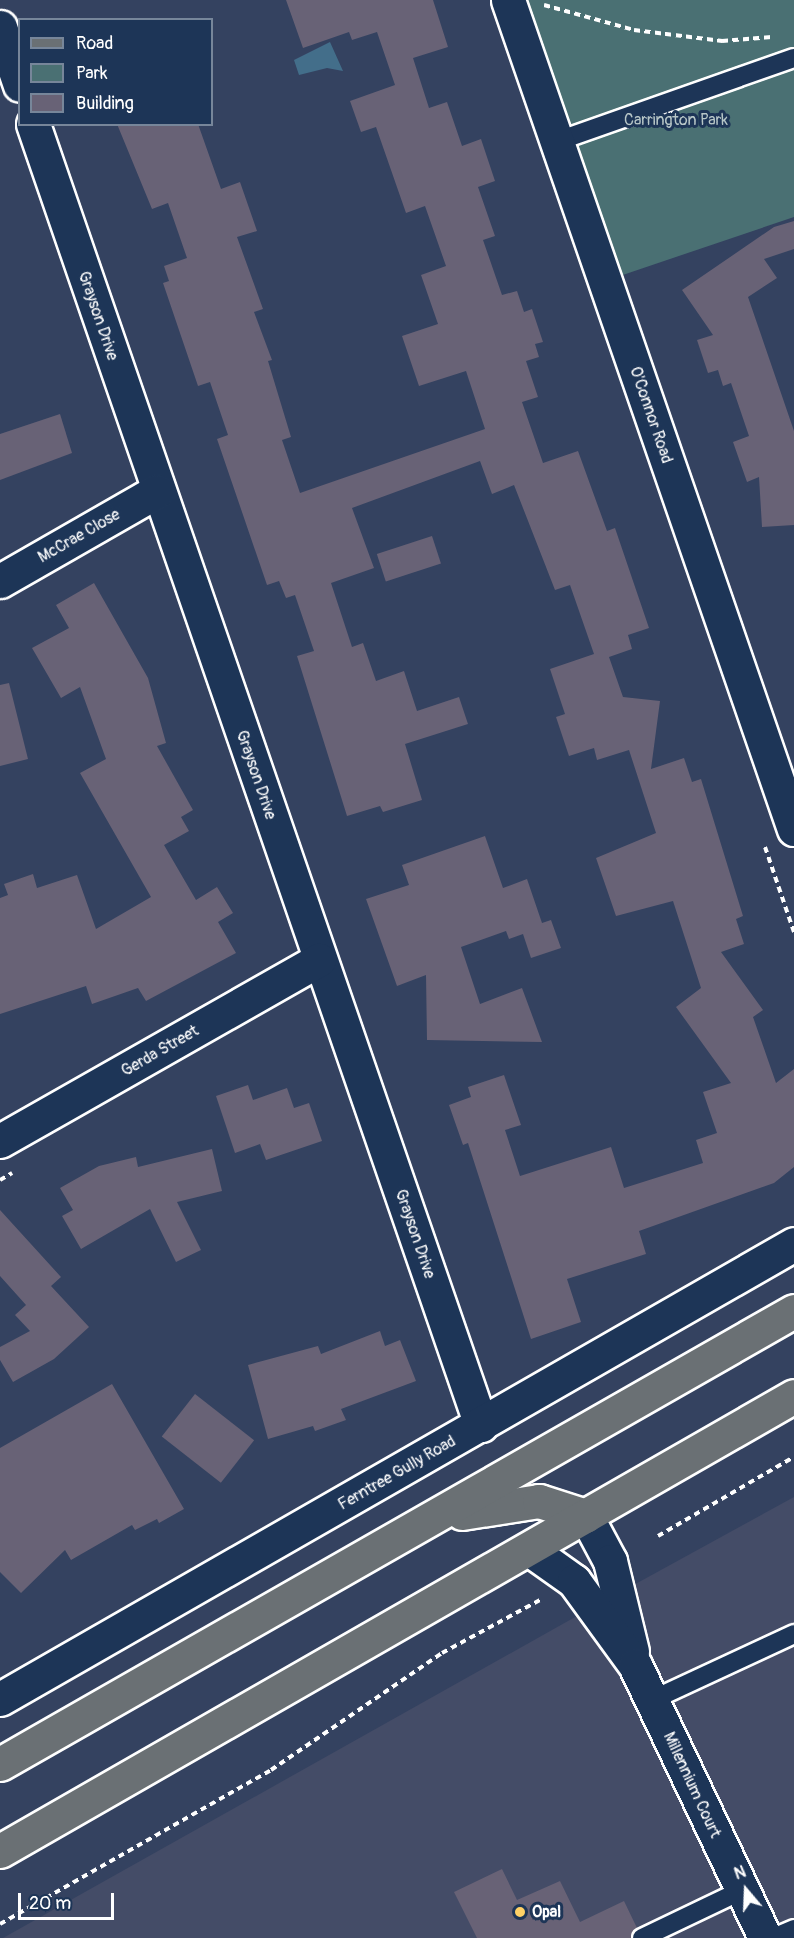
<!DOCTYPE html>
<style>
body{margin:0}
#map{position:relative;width:794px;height:1938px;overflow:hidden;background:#344260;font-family:Pangolin,sans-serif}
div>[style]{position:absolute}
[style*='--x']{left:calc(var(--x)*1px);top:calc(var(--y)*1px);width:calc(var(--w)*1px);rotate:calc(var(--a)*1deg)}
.built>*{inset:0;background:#444c67}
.green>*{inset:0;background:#4a7073}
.water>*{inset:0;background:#436e8a}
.building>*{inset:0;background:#686276;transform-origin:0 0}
.path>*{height:4px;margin-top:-2px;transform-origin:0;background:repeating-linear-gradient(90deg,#fff 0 6px,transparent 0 10.5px)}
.roads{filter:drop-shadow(2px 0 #fff) drop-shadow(-2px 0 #fff) drop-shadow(0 2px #fff) drop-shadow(0 -2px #fff)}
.lane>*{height:18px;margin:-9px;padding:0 9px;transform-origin:9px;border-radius:9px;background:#1d3557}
.street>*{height:33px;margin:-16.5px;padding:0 16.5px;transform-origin:16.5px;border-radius:16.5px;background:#1d3557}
.primary>*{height:33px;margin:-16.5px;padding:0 16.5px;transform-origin:16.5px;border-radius:16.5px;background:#6a7074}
.dots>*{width:16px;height:16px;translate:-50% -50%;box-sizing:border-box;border:3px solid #1d3557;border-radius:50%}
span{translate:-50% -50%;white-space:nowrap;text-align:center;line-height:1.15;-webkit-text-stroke:6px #1d3557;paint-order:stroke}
.park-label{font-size:16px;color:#b7c6c7}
.street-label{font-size:16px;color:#fff}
.poi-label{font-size:16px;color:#fff;font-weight:700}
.left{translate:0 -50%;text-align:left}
.legend{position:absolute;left:18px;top:18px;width:195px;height:108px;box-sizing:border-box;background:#1d3557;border:2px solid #77869a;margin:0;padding:8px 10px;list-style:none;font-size:18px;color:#fff}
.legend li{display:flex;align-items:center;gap:12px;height:30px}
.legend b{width:30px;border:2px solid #77869a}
.north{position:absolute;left:716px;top:1860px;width:60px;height:60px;-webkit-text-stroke:4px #1d3557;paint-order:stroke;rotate:341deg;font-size:16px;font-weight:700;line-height:24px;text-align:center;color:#fff}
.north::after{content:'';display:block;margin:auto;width:21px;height:27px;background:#fff;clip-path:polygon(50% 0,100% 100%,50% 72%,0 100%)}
.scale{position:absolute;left:18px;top:1893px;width:96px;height:27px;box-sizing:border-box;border:3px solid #fff;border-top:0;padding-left:8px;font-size:18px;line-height:21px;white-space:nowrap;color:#fff;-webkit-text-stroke:4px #1d3557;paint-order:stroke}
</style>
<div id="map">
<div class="built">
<i style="clip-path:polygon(794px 1497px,794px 1938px,3px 1938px,568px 1621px)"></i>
</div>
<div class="green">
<i style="clip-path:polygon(508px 0,794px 0,794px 217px,605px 281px)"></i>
</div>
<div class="water">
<i style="clip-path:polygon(330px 42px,343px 71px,327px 68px,299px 75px,294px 60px)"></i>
</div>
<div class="building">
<i style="clip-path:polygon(286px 0,433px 0,448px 47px,413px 58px,429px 108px,447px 102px,462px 146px,481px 139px,495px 181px,478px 187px,495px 236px,483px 240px,502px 295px,517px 291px,524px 312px,532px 309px,543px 342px,535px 344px,539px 357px,526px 361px,538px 397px,522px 402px,543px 463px,578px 451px,607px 531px,615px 528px,649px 628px,628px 635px,632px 649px,609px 657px,623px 697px,660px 701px,651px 769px,684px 758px,692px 782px,701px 779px,743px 916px,736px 919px,744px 944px,721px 952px,763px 1010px,753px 1017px,776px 1083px,794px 1069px,794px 1167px,774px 1183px,639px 1231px,646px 1254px,567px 1279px,581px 1322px,531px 1339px,468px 1143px,463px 1145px,449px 1105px,471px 1097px,468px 1087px,504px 1075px,521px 1125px,505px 1130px,520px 1176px,611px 1147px,624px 1188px,703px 1163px,696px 1140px,717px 1133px,703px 1092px,731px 1083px,676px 1007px,701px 988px,673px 901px,616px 916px,596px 858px,656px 833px,629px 750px,597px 760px,594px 748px,569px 756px,556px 717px,565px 714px,550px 669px,594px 654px,570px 585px,555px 590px,514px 485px,492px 494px,480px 461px,352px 508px,374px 568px,331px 583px,352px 647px,363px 643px,376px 681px,404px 671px,417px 711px,459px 697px,468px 724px,405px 744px,422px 800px,383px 812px,380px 806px,347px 816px,297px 656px,314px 651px,295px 595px,286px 598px,279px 581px,267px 585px,217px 439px,228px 435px,210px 382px,198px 386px,163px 283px,169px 281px,164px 266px,187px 258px,168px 203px,152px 209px,117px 124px,198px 124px,221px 189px,240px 182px,257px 231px,237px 237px,263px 309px,254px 312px,272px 360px,268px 361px,291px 437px,282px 440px,300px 493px,485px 429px,466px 371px,419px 386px,402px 336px,438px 324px,421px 275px,446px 266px,425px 206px,406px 213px,376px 127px,361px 132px,350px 101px,395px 85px,377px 32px,352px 40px,349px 32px,303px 48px)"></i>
<i style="clip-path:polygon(794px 221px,794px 249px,764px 259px,777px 278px,748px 297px,794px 431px,794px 525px,762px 527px,759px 477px,747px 482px,733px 442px,749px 436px,731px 383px,723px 386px,718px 370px,708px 373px,697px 340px,713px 335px,682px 290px,774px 227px)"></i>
<i style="clip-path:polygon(60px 414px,72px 453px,0 480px,0 434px)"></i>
<i style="left:432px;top:536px;width:29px;height:58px;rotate:72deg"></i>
<i style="clip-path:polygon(94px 583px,148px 678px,166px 743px,157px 746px,193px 810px,181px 817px,189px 831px,164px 845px,196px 900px,217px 887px,233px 913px,218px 922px,236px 953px,146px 1001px,138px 988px,92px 1004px,86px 986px,0 1014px,0 898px,8px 895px,4px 884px,33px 874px,37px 888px,77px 875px,96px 929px,151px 897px,80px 773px,106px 759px,80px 687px,61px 698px,32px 648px,69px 628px,56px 605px)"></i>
<i style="clip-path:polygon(9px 683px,28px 759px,0 766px,0 685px)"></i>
<i style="clip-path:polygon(485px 836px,503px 888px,527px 879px,542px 923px,551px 920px,561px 948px,531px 958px,523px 934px,509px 939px,506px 931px,461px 947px,480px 1004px,522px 988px,542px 1042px,427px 1040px,426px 975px,397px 986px,366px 899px,409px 885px,402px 865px)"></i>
<i style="clip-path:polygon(248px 1085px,253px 1100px,287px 1088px,294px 1108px,309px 1103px,322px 1141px,266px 1160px,260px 1144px,235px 1153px,216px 1096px)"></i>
<i style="clip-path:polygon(212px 1149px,222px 1191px,177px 1202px,201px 1250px,176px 1262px,150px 1209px,81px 1249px,62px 1216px,73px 1210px,60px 1188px,99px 1166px,136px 1157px,138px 1167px)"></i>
<i style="clip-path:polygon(0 1210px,61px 1277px,51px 1286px,89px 1327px,54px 1359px,13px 1382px,0 1360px,0 1347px,30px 1331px,15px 1315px,26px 1305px,0 1276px)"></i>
<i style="clip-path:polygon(380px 1331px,385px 1346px,400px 1340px,416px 1381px,341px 1409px,346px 1420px,315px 1431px,313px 1426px,268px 1439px,248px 1365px,318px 1346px,321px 1354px)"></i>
<i style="clip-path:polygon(112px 1384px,184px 1509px,159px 1523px,157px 1519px,135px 1530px,132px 1525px,71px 1560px,65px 1550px,21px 1593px,0 1572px,0 1448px)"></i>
<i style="left:195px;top:1394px;width:75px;height:54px;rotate:38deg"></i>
<i style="clip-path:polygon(502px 1869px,517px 1900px,560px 1881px,580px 1922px,624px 1901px,637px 1928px,631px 1938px,477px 1938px,454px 1892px)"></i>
</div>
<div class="path">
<i style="--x:544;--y:5;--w:93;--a:15.5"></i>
<i style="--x:634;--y:30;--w:89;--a:7.1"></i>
<i style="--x:722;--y:41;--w:50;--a:-4.6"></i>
<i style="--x:765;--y:847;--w:90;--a:71.2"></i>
<i style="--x:0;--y:1180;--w:14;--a:-30"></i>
<i style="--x:658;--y:1536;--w:157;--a:-30.2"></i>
<i style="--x:0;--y:1924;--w:312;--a:-29.6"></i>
<i style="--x:271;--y:1770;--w:207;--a:-34.4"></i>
<i style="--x:442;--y:1653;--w:114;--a:-28.4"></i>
</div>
<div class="roads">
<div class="lane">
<i style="--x:558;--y:141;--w:250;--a:-19.4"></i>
<i style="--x:652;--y:1700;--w:157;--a:-24.9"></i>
<i style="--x:642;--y:1938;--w:111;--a:-25.6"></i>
<i style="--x:773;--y:1938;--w:23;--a:-23"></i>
</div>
<div class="street">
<i style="--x:508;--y:0;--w:877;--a:70.97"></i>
<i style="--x:0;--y:27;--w:61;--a:71"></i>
<i style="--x:33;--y:124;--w:1376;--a:71"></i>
<i style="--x:0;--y:581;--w:181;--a:-29.8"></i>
<i style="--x:0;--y:1141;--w:367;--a:-29.6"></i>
<i style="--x:586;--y:1516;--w:51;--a:61.9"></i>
<i style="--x:610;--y:1561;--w:93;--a:76.3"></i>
<i style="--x:529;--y:1549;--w:55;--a:35.4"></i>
<i style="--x:574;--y:1581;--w:104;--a:54"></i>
<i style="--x:635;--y:1665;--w:302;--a:64.5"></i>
<i style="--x:0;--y:1699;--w:915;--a:-29.81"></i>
</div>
<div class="primary">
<i style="--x:462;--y:1513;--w:78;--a:-8.9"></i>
<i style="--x:539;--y:1501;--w:49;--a:17.7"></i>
<i style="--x:0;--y:1764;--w:914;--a:-29.71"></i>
<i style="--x:0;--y:1851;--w:915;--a:-29.81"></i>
</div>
</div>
<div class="dots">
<i style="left:520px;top:1912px;background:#ffd166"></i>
</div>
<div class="park-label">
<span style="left:676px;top:120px">Carrington Park</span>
</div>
<div class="street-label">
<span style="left:98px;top:316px;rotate:71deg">Grayson Drive</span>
<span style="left:651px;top:415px;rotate:71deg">O'Connor Road</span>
<span style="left:79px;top:536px;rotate:-30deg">McCrae Close</span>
<span style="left:256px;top:775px;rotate:71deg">Grayson Drive</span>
<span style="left:160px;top:1051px;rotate:-30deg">Gerda Street</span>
<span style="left:415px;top:1234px;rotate:71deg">Grayson Drive</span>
<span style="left:397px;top:1473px;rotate:-30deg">Ferntree Gully Road</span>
<span style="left:692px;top:1785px;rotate:65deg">Millennium Court</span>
</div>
<div class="poi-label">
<span class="left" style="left:532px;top:1912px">Opal</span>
</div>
<ul class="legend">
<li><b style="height:8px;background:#6a7074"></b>Road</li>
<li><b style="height:16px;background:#4a7073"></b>Park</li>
<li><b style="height:16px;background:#686276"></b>Building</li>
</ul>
<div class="north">N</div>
<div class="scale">20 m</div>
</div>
